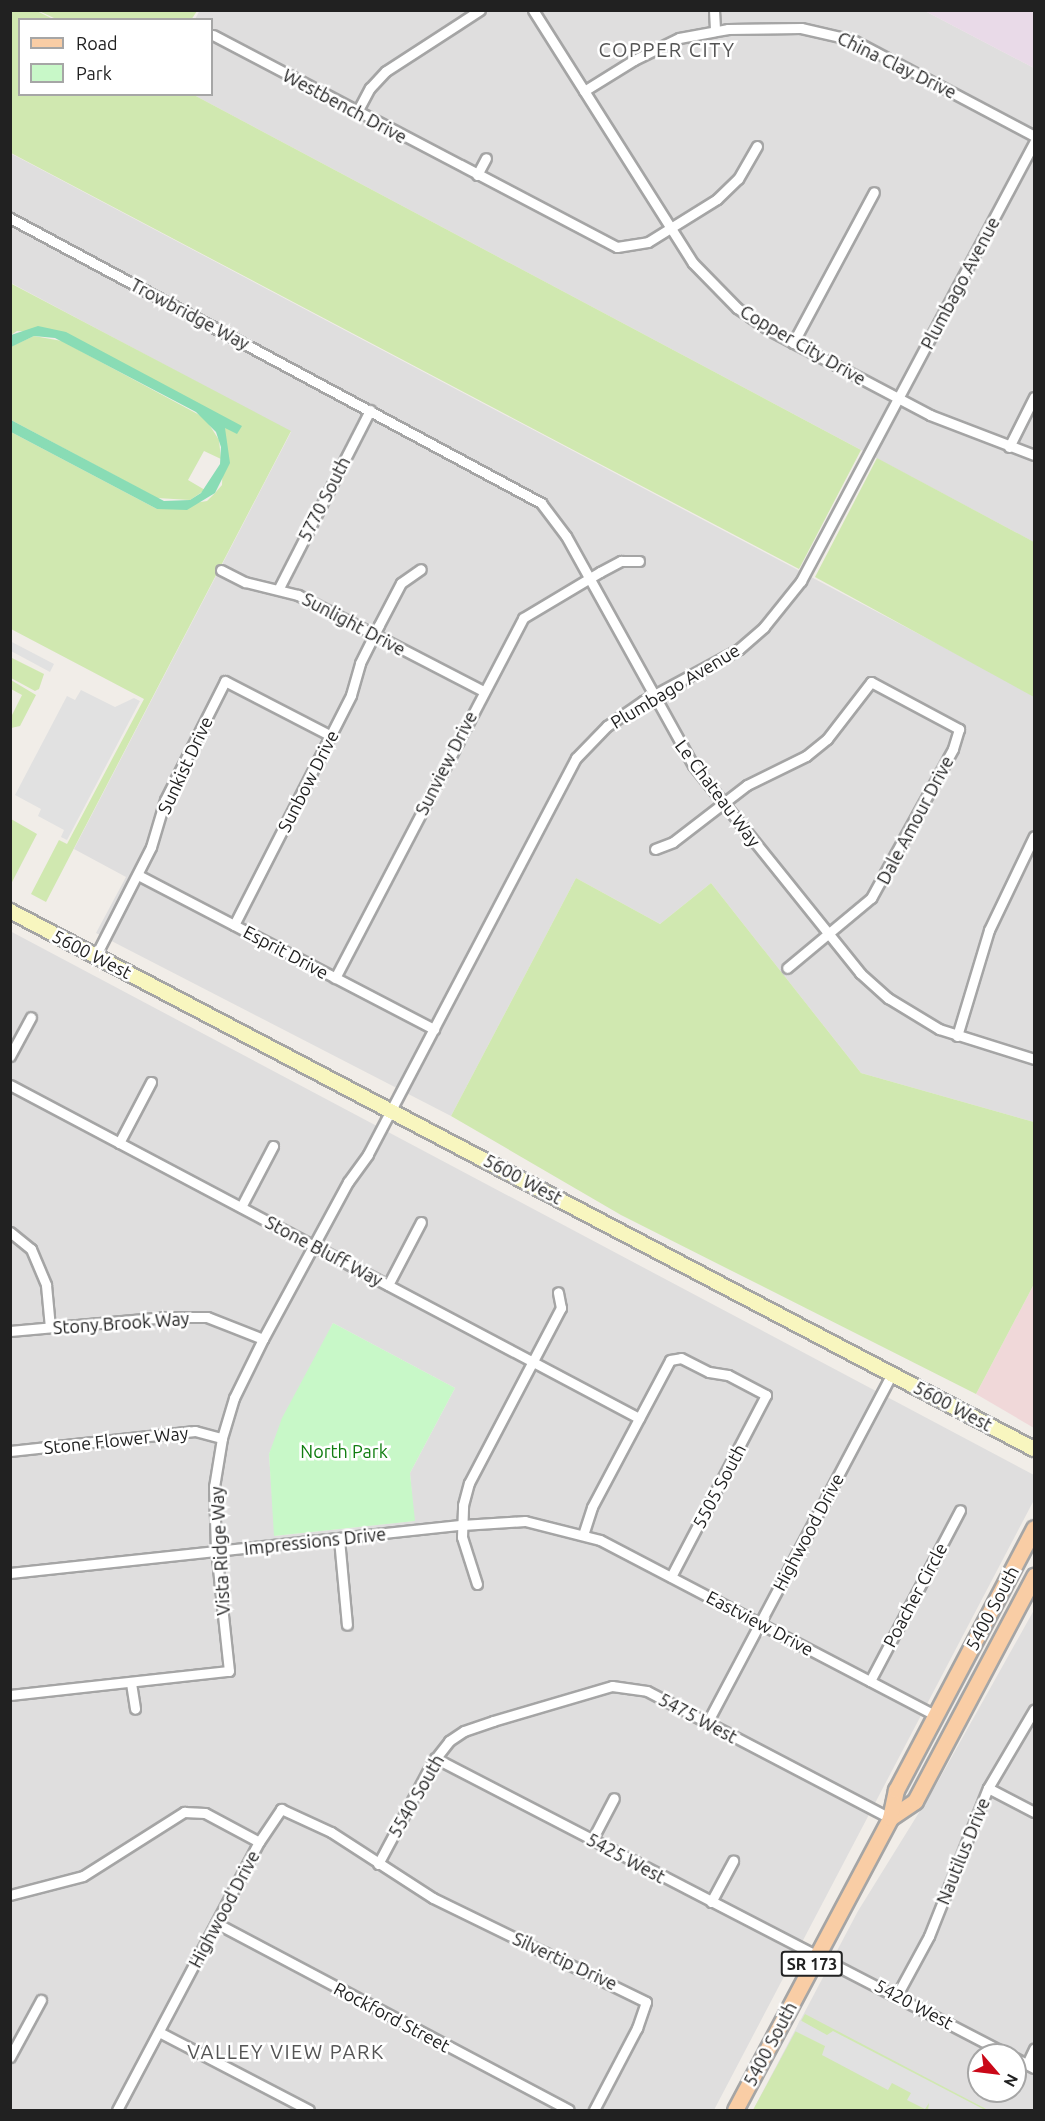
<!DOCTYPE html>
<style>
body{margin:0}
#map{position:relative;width:1045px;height:2121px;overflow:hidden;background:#f1ede8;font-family:Ubuntu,sans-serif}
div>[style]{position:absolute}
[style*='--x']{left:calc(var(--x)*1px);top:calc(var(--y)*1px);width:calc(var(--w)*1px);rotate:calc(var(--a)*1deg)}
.residential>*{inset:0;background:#dfdede}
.commercial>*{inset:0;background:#f0d8d9}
.industrial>*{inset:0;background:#e9dae8}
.grass>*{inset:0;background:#d0e8b0}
.park>*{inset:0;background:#c8f8c8}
.pitch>*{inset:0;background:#89dcb5}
.parking>*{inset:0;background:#e1e1e1}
.roads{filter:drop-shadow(2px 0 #a5a5a5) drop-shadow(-2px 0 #a5a5a5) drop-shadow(0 2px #a5a5a5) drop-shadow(0 -2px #a5a5a5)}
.minor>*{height:9px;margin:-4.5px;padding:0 4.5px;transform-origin:4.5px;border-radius:4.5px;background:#fff}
.secondary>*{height:14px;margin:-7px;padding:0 7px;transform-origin:7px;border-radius:7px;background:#f8f6bf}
.primary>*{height:15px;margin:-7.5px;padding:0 7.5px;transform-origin:7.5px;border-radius:7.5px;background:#f9cda5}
span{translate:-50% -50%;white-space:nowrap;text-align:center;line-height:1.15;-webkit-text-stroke:5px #fff;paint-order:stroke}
.shield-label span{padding:2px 4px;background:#fff;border:2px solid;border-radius:4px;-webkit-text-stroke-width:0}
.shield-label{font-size:16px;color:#212121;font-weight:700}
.street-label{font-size:18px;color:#212121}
.park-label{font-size:18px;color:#107d10}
.neighbourhood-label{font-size:20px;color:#545454;letter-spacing:1.5px}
.frame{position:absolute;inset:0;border:12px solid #212121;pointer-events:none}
.legend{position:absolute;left:18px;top:18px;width:195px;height:78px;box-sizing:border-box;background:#fff;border:2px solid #a6a6a6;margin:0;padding:8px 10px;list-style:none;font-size:18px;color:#212121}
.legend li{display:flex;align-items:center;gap:12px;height:30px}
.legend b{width:30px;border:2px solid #a6a6a6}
.north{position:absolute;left:967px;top:2043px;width:60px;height:60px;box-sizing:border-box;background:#fff;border:2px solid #a6a6a6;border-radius:50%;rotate:118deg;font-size:16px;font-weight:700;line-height:24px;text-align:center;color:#212121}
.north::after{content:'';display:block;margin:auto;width:21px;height:27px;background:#ca0818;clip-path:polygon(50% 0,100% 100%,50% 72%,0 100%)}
</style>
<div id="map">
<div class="residential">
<i style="clip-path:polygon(200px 10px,925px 11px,1034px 68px,1034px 542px,194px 95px,212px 94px,212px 20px,195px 19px)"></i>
<i style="clip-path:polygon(10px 153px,1034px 695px,1034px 1122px,861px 1073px,711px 883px,660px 924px,576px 878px,451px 1116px,96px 933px,126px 877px,74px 849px,291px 432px,11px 283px)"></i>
<i style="clip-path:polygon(evenodd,10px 931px,1034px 1475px,1034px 1500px,714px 2110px,11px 2110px,10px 931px,333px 1323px,455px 1388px,410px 1473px,414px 1521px,275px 1536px,269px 1454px,333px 1323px)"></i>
<i style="clip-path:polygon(evenodd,1034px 1610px,1034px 2110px,753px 2110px,858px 1911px,936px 1785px,1034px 1610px,979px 2055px,1015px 2055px,1015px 2091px,979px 2091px,979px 2055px)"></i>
</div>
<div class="commercial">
<i style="clip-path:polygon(1034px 1284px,1034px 1428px,976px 1394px)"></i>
</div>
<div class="industrial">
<i style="clip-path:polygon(925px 11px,1034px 11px,1034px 68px)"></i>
</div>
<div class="grass">
<i style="clip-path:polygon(10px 11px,37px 11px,53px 19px,20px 20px,20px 94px,194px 95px,861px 450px,799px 569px,11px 153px)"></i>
<i style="clip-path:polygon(39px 11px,197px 11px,191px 20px,56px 19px)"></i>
<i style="clip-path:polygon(10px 283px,291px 431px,46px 902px,31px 894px,59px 840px,67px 844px,144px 699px,11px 629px,11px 432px,157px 509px,207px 501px,215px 493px,222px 485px,224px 427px,66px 333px,17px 331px,11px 335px)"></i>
<i style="clip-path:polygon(34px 336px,62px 341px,205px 418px,219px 440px,221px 459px,204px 451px,188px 480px,205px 490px,190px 500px,157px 498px,11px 420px,10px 347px)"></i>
<i style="clip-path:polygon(877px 458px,1034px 542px,1034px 697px,815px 577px)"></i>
<i style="clip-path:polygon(10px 657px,44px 674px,39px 689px,35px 691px,11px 678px)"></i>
<i style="clip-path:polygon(11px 680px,36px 695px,20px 726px,11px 728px,11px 717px,22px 695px,11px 689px)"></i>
<i style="clip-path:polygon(11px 819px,37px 834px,11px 884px,10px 884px)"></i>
<i style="clip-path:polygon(576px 878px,660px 924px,711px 883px,861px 1073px,1034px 1122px,1034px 1284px,976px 1394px,621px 1215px,451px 1116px)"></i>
<i style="clip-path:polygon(805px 2014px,988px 2110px,753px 2110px)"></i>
</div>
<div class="park">
<i style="clip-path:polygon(333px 1323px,455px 1388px,410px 1473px,415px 1521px,274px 1536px,269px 1454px,282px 1418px)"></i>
</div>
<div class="pitch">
<i style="clip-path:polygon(38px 326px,66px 332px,242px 426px,237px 434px,225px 428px,230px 463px,215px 493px,187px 510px,157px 509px,11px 432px,11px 420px,164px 501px,190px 500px,201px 493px,220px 464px,221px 447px,216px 432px,196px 412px,55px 338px,34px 336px,11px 347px,11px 335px)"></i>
</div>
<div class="parking">
<i style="clip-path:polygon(10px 641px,54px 664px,50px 672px,11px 651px)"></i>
<i style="clip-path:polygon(81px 690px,115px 707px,134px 698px,140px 701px,67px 840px,61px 837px,64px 830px,38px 816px,41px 809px,15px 795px,67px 696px,75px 700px)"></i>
<i style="clip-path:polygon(800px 2020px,827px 2035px,833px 2031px,985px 2110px,928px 2110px,929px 2103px,925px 2109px,907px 2100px,911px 2093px,892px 2083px,888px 2090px,822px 2055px,825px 2046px,795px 2031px)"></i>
</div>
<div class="roads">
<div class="minor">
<i style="--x:533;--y:10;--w:299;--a:57.7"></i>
<i style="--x:693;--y:263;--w:63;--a:45.6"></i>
<i style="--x:737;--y:308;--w:41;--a:34.1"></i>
<i style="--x:771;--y:331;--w:180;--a:27.8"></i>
<i style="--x:930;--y:415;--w:111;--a:21"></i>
<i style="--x:714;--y:10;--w:21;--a:87"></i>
<i style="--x:213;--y:35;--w:456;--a:27.7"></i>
<i style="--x:617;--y:247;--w:31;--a:-9"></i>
<i style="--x:648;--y:242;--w:81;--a:-31.9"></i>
<i style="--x:717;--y:199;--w:29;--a:-44"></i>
<i style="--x:738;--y:179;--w:38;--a:-60"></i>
<i style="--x:584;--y:91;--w:59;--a:-31.8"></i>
<i style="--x:634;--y:60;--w:50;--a:-26.1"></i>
<i style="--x:679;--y:38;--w:50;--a:-10.4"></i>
<i style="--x:728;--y:29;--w:73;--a:-0.8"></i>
<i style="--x:801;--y:28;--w:53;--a:13"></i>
<i style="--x:853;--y:40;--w:205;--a:27.9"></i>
<i style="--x:357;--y:112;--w:27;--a:-62"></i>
<i style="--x:370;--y:88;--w:23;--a:-47"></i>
<i style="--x:386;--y:71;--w:112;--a:-33"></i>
<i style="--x:477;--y:175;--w:19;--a:-62"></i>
<i style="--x:10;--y:218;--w:603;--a:28.22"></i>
<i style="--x:541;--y:503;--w:41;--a:52.9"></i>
<i style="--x:566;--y:536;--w:262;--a:61"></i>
<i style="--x:693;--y:765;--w:267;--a:51.2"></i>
<i style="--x:860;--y:973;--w:38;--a:42"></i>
<i style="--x:888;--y:998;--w:60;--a:31.3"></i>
<i style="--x:939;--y:1029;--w:100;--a:17.5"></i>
<i style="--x:793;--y:343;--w:171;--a:-61.8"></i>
<i style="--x:1009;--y:447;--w:56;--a:-63.4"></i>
<i style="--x:221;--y:570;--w:27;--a:27"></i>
<i style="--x:245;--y:582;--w:55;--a:13.8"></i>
<i style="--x:298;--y:595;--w:208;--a:27.4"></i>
<i style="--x:279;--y:588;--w:200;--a:-62.9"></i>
<i style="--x:655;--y:849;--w:19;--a:-21"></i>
<i style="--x:673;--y:842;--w:93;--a:-37.6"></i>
<i style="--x:747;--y:785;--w:66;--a:-26.2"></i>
<i style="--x:806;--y:756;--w:27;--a:-39"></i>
<i style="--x:827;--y:739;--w:72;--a:-52.3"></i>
<i style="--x:871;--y:682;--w:100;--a:28.1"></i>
<i style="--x:959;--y:729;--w:21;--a:107"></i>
<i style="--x:953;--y:749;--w:170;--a:118.8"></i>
<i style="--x:871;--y:898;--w:109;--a:140.2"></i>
<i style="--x:138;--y:875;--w:334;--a:27.5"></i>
<i style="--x:234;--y:925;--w:258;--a:-63"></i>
<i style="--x:351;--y:695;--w:33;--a:-74"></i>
<i style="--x:360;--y:663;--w:42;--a:-63.4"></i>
<i style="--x:379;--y:625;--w:47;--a:-62.4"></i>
<i style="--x:401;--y:583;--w:24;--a:-35"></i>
<i style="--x:96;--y:955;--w:121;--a:-63"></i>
<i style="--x:151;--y:847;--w:49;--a:-73.4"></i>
<i style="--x:165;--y:800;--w:133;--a:-63.2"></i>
<i style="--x:225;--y:681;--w:119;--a:27.4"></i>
<i style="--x:335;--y:978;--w:406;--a:-62.4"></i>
<i style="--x:523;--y:618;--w:90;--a:-30.9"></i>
<i style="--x:600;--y:572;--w:24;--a:-28"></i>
<i style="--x:621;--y:561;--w:18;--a:0"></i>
<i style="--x:957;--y:1036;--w:111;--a:-73.2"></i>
<i style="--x:989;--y:930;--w:104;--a:-64.4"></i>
<i style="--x:10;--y:1056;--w:44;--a:-61.7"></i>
<i style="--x:10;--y:1085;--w:712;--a:27.9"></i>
<i style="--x:119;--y:1143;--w:69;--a:-62.3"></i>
<i style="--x:241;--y:1207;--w:69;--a:-62.3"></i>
<i style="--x:10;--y:1232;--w:27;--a:39"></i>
<i style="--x:31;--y:1249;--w:39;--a:67"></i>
<i style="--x:46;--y:1285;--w:42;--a:84.6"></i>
<i style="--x:388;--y:1285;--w:71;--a:-62.4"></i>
<i style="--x:10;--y:1331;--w:157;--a:-5.1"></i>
<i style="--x:166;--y:1317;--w:41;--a:0"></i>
<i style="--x:207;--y:1317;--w:60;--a:21.4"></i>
<i style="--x:10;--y:1451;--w:186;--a:-6.2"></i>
<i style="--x:195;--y:1431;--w:28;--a:15"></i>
<i style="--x:583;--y:1535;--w:29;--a:-72"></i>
<i style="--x:592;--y:1507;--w:166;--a:-62"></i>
<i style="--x:670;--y:1360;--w:11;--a:-10"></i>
<i style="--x:681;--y:1358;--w:31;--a:27"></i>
<i style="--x:709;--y:1372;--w:19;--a:9"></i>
<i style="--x:728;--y:1375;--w:43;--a:27.8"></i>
<i style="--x:766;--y:1395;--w:205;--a:117.6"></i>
<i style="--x:339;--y:1539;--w:86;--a:84.7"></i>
<i style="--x:10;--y:1573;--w:455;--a:-6.1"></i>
<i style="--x:462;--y:1525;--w:63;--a:-3.6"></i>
<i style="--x:525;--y:1521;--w:77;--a:14.2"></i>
<i style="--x:600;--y:1540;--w:378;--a:27.6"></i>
<i style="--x:477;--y:1584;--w:49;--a:-107.7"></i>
<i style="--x:462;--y:1537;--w:32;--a:-88"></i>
<i style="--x:463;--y:1505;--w:23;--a:-75"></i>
<i style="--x:469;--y:1483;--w:198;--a:-62.3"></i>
<i style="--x:561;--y:1308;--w:16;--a:-101"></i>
<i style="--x:870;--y:1681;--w:193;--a:-62.2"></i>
<i style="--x:131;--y:1683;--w:26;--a:81"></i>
<i style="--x:10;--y:1695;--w:220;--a:-6.3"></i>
<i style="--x:229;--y:1671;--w:122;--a:-96.1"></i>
<i style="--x:216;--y:1550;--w:63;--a:-91.8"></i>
<i style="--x:214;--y:1487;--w:50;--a:-80.7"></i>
<i style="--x:222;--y:1438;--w:42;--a:-73.3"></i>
<i style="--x:234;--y:1398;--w:66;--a:-63.8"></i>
<i style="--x:263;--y:1339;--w:179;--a:-61.6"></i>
<i style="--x:348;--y:1182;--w:34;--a:-54"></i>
<i style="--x:368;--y:1154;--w:447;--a:-62.3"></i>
<i style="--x:576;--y:758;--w:45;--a:-45.9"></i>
<i style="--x:607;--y:726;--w:44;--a:-34.8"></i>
<i style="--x:643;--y:701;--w:109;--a:-28.4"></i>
<i style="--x:739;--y:649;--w:33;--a:-41"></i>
<i style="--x:764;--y:627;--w:59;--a:-51.2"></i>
<i style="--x:801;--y:581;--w:497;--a:-62"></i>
<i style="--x:707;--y:1723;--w:395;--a:-62.1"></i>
<i style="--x:435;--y:1758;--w:646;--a:27.36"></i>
<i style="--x:988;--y:1788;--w:52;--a:27.6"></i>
<i style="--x:592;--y:1840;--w:47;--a:-62.4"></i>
<i style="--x:378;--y:1864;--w:115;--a:-61.9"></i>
<i style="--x:432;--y:1763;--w:28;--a:-52"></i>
<i style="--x:449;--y:1741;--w:18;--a:-34"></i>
<i style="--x:464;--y:1731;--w:31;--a:-19"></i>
<i style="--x:493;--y:1721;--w:124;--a:-16.4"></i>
<i style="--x:612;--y:1686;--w:35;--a:8"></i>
<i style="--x:647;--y:1691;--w:274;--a:27.6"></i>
<i style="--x:10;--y:1895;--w:75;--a:-14.6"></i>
<i style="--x:83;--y:1876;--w:120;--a:-32.4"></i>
<i style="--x:184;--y:1812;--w:21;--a:3"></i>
<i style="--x:205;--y:1813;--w:61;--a:28.2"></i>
<i style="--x:711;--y:1902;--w:47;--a:-61.8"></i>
<i style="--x:216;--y:1923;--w:399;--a:27.9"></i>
<i style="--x:897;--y:1995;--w:67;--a:-61.5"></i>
<i style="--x:929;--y:1936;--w:159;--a:-68.3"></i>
<i style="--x:988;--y:1788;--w:91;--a:-59.5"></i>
<i style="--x:159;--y:2032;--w:169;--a:27.5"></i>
<i style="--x:10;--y:2057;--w:65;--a:-61.5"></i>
<i style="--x:1015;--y:2058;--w:21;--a:28"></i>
<i style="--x:1027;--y:2064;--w:17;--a:-65"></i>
<i style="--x:117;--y:2110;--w:303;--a:-62.1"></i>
<i style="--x:259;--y:1842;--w:40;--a:-56"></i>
<i style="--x:281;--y:1809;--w:55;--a:24.7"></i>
<i style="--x:331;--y:1832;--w:121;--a:32.9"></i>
<i style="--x:433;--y:1898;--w:237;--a:26"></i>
<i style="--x:646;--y:2002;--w:28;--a:109"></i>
<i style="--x:637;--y:2028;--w:93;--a:117.7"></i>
</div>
<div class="secondary">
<i style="--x:10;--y:911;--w:1157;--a:27.72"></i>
</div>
<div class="primary">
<i style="--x:890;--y:1818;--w:30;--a:-34"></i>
<i style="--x:915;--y:1801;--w:255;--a:-62.1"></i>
<i style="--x:735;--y:2110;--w:331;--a:-62"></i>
<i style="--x:890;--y:1818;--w:29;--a:-78"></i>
<i style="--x:896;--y:1790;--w:296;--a:-62.2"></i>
</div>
</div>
<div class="shield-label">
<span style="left:812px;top:1964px">SR 173</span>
</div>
<div class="street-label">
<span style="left:897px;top:65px;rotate:26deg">China Clay Drive</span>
<span style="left:345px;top:106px;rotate:28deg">Westbench Drive</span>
<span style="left:960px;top:283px;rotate:-62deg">Plumbago Avenue</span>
<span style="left:190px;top:314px;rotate:28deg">Trowbridge Way</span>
<span style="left:803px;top:345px;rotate:30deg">Copper City Drive</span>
<span style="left:324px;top:499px;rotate:-63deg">5770 South</span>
<span style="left:354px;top:624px;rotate:28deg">Sunlight Drive</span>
<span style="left:675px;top:686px;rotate:-31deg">Plumbago Avenue</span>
<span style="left:446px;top:763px;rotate:-63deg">Sunview Drive</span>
<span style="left:185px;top:765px;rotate:-65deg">Sunkist Drive</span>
<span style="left:308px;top:781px;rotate:-63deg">Sunbow Drive</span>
<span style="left:718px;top:793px;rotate:53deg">Le Chateau Way</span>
<span style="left:915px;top:820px;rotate:-62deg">Dale Amour Drive</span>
<span style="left:286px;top:952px;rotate:28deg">Esprit Drive</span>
<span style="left:92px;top:954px;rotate:27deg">5600 West</span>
<span style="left:523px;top:1179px;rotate:28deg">5600 West</span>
<span style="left:324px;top:1251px;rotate:28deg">Stone Bluff Way</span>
<span style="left:121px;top:1323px;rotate:-4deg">Stony Brook Way</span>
<span style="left:953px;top:1406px;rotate:28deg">5600 West</span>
<span style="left:116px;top:1440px;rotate:-6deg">Stone Flower Way</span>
<span style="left:719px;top:1486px;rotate:-62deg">5505 South</span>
<span style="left:808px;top:1532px;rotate:-62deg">Highwood Drive</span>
<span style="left:315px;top:1541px;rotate:-6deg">Impressions Drive</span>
<span style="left:220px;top:1551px;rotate:-93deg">Vista Ridge Way</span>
<span style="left:915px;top:1595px;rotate:-62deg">Poacher Circle</span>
<span style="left:992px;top:1608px;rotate:-62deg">5400 South</span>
<span style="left:760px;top:1623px;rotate:28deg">Eastview Drive</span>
<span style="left:698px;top:1718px;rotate:28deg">5475 West</span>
<span style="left:416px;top:1796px;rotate:-60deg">5540 South</span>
<span style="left:963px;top:1851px;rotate:-68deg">Nautilus Drive</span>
<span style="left:626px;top:1858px;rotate:28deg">5425 West</span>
<span style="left:224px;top:1909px;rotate:-62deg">Highwood Drive</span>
<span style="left:565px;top:1961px;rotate:25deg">Silvertip Drive</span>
<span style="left:914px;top:2004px;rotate:28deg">5420 West</span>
<span style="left:392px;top:2017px;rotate:28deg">Rockford Street</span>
<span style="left:770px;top:2044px;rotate:-62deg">5400 South</span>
</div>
<div class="park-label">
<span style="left:344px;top:1451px">North Park</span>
</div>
<div class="neighbourhood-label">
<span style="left:667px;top:49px">COPPER CITY</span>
<span style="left:286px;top:2051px">VALLEY VIEW PARK</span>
</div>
<div class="frame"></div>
<ul class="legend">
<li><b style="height:8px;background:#f9cda5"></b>Road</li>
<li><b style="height:16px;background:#c8f8c8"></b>Park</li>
</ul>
<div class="north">N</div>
</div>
